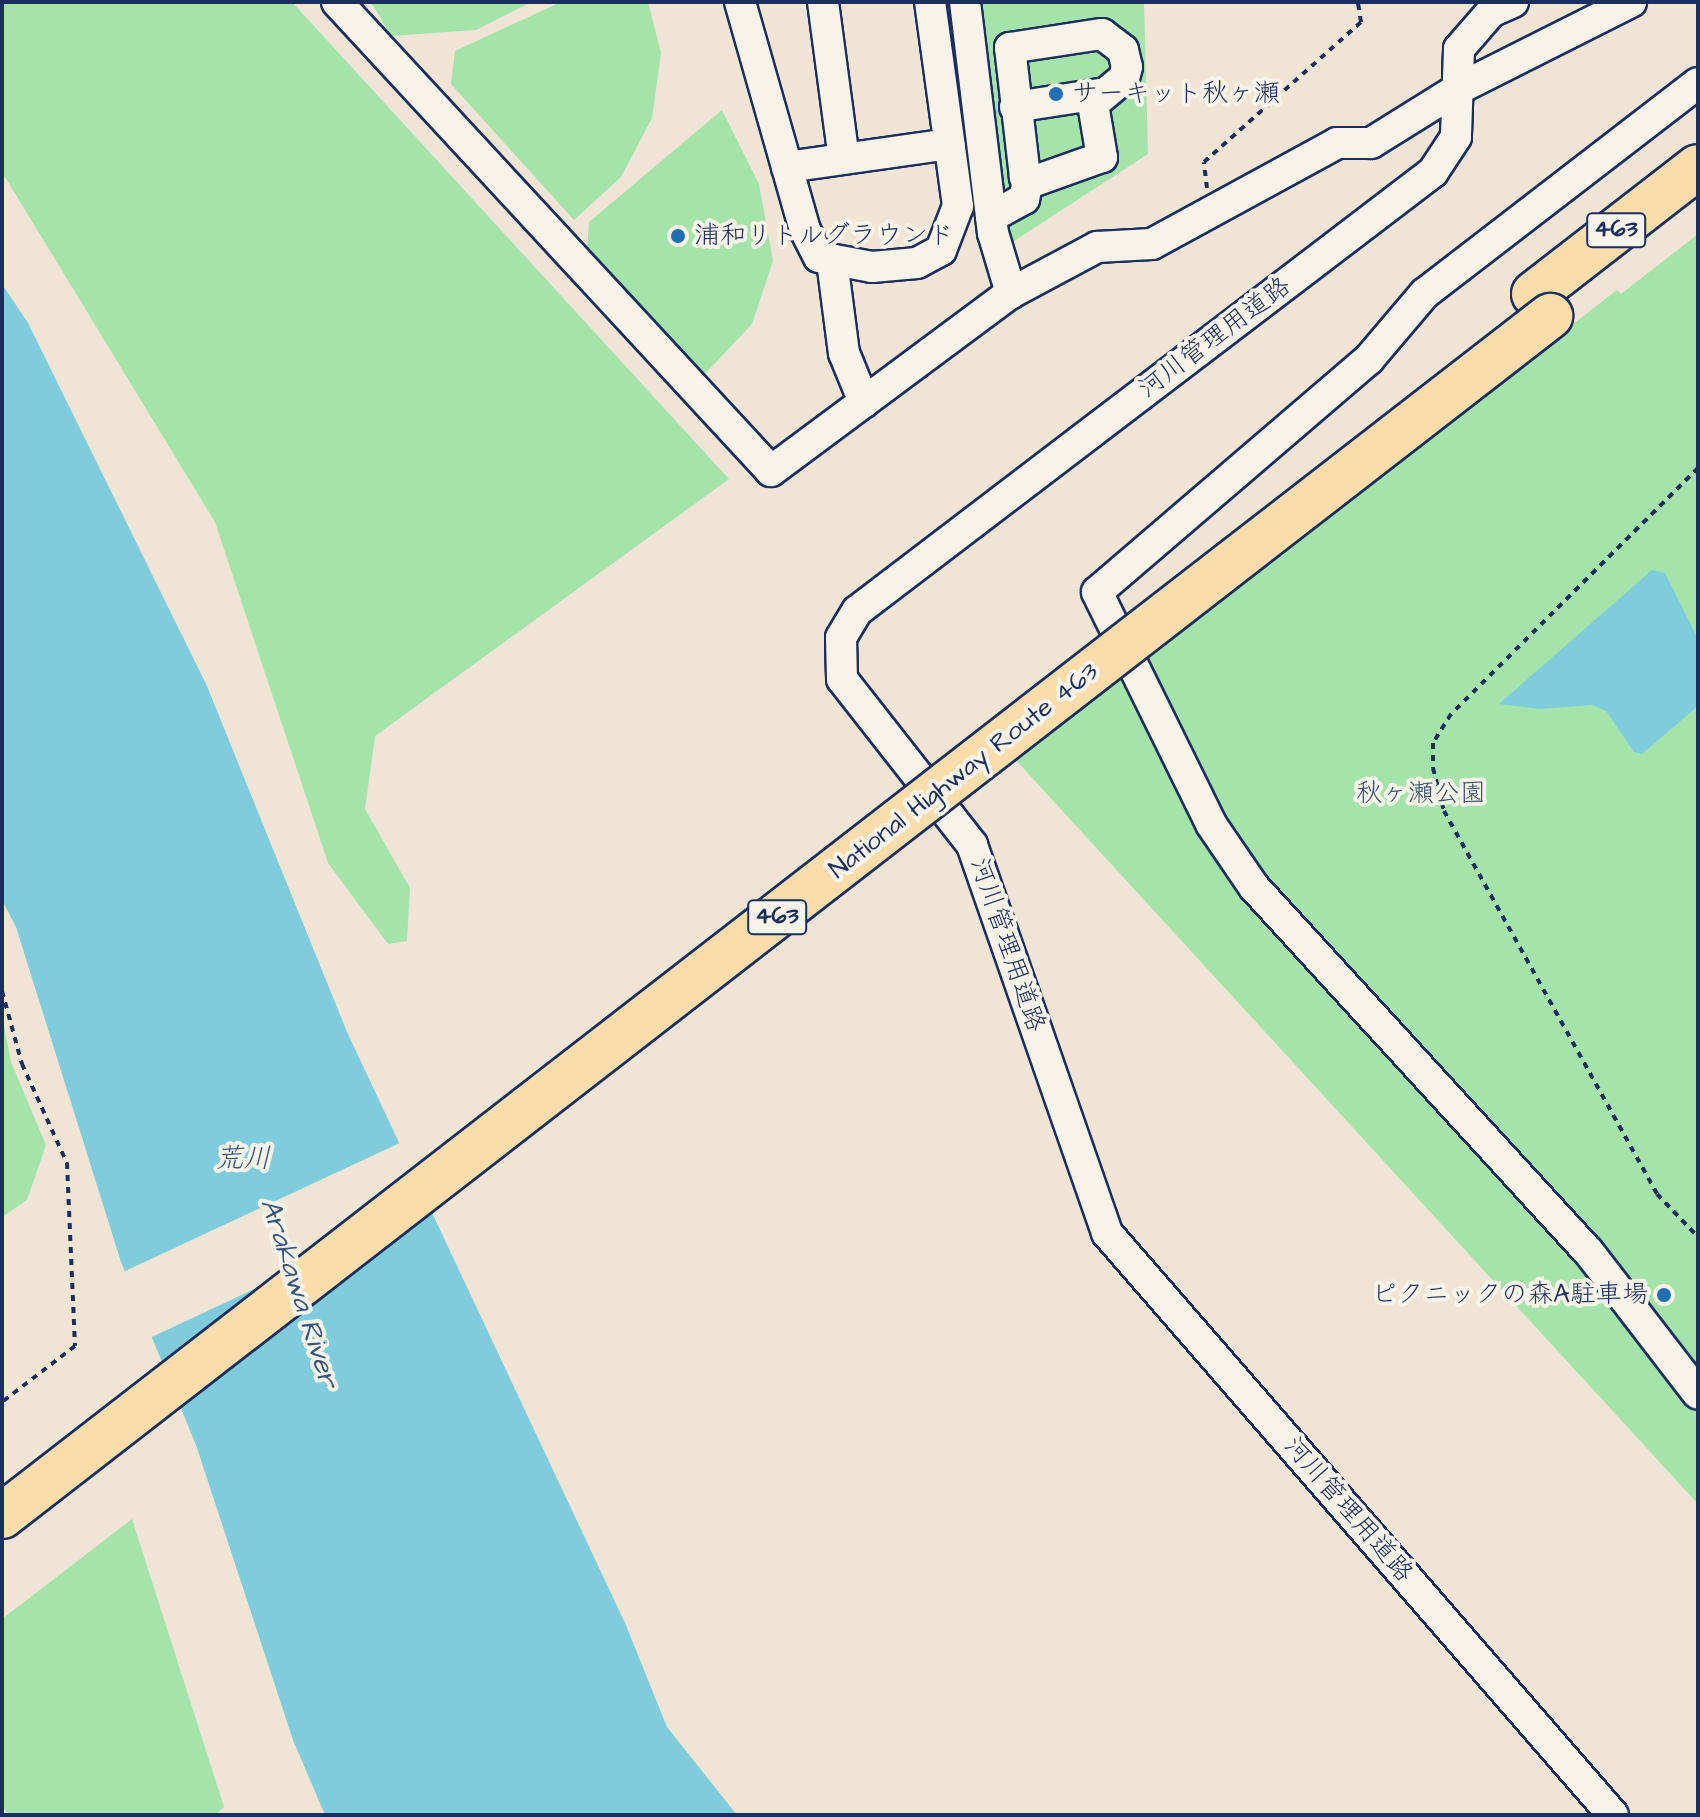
<!DOCTYPE html>
<meta charset="utf-8">
<style>
body{margin:0}
#map{position:relative;width:1700px;height:1817px;overflow:hidden;background:#f0e5d5;font-family:"Architects Daughter","Klee One",sans-serif}
div>[style]{position:absolute}
[style*='--x']{left:calc(var(--x)*1px);top:calc(var(--y)*1px);width:calc(var(--w)*1px);rotate:calc(var(--a)*1deg)}
.green>*{inset:0;background:#a4e3aa}
.water>*{inset:0;background:#7fcddc}
.pier>*{inset:0;background:#f0e5d5;transform-origin:0 0}
.path>*{height:4px;margin-top:-2px;transform-origin:0;background:repeating-linear-gradient(90deg,#1b2f5e 0 6px,transparent 0 12px)}
.roads{filter:drop-shadow(2px 0 #1b2f5e) drop-shadow(-2px 0 #1b2f5e) drop-shadow(0 2px #1b2f5e) drop-shadow(0 -2px #1b2f5e)}
.minor>*{height:30px;margin:-15px;padding:0 15px;transform-origin:15px;border-radius:15px;background:#f7f3e8}
.highway>*{height:44px;margin:-22px;padding:0 22px;transform-origin:22px;border-radius:22px;background:#faddab}
.bridges{filter:drop-shadow(2px 0 #1b2f5e) drop-shadow(-2px 0 #1b2f5e) drop-shadow(0 2px #1b2f5e) drop-shadow(0 -2px #1b2f5e)}
.highway-bridge>*{height:44px;margin:-22px;padding:0 22px;transform-origin:22px;border-radius:22px;background:#faddab}
.dots>*{width:22px;height:22px;translate:-50% -50%;box-sizing:border-box;border:4px solid #f7f3e8;border-radius:50%}
span{translate:-50% -50%;white-space:nowrap;text-align:center;line-height:1.15;-webkit-text-stroke:8px #f7f3e8;paint-order:stroke}
.shield-label span{padding:2px 6px;background:#f7f3e8;border:2px solid;border-radius:6px;-webkit-text-stroke-width:0}
.shield-label{font-size:24px;color:#1b2f5e;font-weight:700}
.poi-label{font-size:26px;color:#1b2f5e}
.left{translate:0 -50%;text-align:left}
.right{translate:-100% -50%;text-align:right}
.street-label{font-size:26px;color:#1b2f5e}
.park-label{font-size:26px;color:#36536d}
.water-label{font-size:28px;color:#34567e;font-style:italic}
.frame{position:absolute;inset:0;border:4px solid #1b2f5e;pointer-events:none}
</style>
<div id="map">
<div class="green">
<i style="clip-path:polygon(2px 2px,292px 2px,729px 479px,375px 736px,365px 809px,410px 888px,407px 941px,388px 944px,328px 863px,215px 522px,2px 172px)"></i>
<i style="clip-path:polygon(371px 2px,531px 2px,476px 30px,391px 36px)"></i>
<i style="clip-path:polygon(561px 2px,648px 2px,661px 53px,652px 118px,621px 177px,574px 220px,451px 84px,455px 51px)"></i>
<i style="clip-path:polygon(952px 2px,1144px 2px,1148px 154px,988px 258px)"></i>
<i style="clip-path:polygon(722px 110px,759px 184px,773px 261px,752px 324px,703px 376px,587px 250px,589px 222px)"></i>
<i style="clip-path:polygon(1698px 234px,1698px 1504px,1013px 757px,1617px 290px,1621px 294px)"></i>
<i style="clip-path:polygon(2px 1015px,11px 1062px,46px 1145px,27px 1200px,2px 1217px)"></i>
<i style="clip-path:polygon(132px 1519px,224px 1807px,215px 1815px,9px 1815px,2px 1807px,2px 1619px)"></i>
</div>
<div class="water">
<i style="clip-path:polygon(2px 284px,28px 323px,207px 686px,347px 1032px,625px 1623px,667px 1727px,737px 1815px,325px 1815px,293px 1740px,196px 1445px,121px 1262px,16px 927px,2px 900px)"></i>
<i style="clip-path:polygon(1652px 570px,1665px 573px,1698px 639px,1698px 705px,1691px 712px,1642px 754px,1634px 752px,1606px 711px,1592px 705px,1540px 709px,1499px 704px)"></i>
</div>
<div class="pier">
<i style="left:404px;top:1141px;width:71px;height:322px;rotate:65deg"></i>
</div>
<div class="path">
<i style="--x:1207;--y:188;--w:26;--a:-97"></i>
<i style="--x:1204;--y:162;--w:210;--a:-41.7"></i>
<i style="--x:1361;--y:22;--w:20;--a:-99"></i>
<i style="--x:1698;--y:468;--w:349;--a:135.1"></i>
<i style="--x:1451;--y:714;--w:34;--a:122"></i>
<i style="--x:1433;--y:743;--w:25;--a:90"></i>
<i style="--x:1433;--y:768;--w:44;--a:75.7"></i>
<i style="--x:1444;--y:811;--w:438;--a:60.9"></i>
<i style="--x:1657;--y:1194;--w:59;--a:46.4"></i>
<i style="--x:2;--y:991;--w:76;--a:74.7"></i>
<i style="--x:22;--y:1064;--w:109;--a:65.6"></i>
<i style="--x:67;--y:1163;--w:183;--a:87.5"></i>
<i style="--x:75;--y:1346;--w:92;--a:142.5"></i>
</div>
<div class="roads">
<div class="minor">
<i style="--x:337;--y:2;--w:639;--a:47.22"></i>
<i style="--x:771;--y:471;--w:299;--a:-36.6"></i>
<i style="--x:1011;--y:293;--w:98;--a:-28.1"></i>
<i style="--x:1097;--y:247;--w:55;--a:-3.1"></i>
<i style="--x:1152;--y:244;--w:211;--a:-28.6"></i>
<i style="--x:1337;--y:143;--w:34;--a:0"></i>
<i style="--x:1371;--y:143;--w:100;--a:-31.9"></i>
<i style="--x:1456;--y:90;--w:196;--a:-26.7"></i>
<i style="--x:740;--y:2;--w:237;--a:74.1"></i>
<i style="--x:805;--y:230;--w:30;--a:63"></i>
<i style="--x:819;--y:257;--w:54;--a:10.7"></i>
<i style="--x:872;--y:267;--w:45;--a:-5.1"></i>
<i style="--x:917;--y:263;--w:27;--a:-28"></i>
<i style="--x:941;--y:250;--w:47;--a:-68.9"></i>
<i style="--x:958;--y:206;--w:206;--a:-97.8"></i>
<i style="--x:823;--y:2;--w:158;--a:82.4"></i>
<i style="--x:965;--y:2;--w:233;--a:83.1"></i>
<i style="--x:993;--y:233;--w:63;--a:73.3"></i>
<i style="--x:1513;--y:2;--w:24;--a:156"></i>
<i style="--x:1491;--y:12;--w:49;--a:130.9"></i>
<i style="--x:1459;--y:49;--w:88;--a:92"></i>
<i style="--x:1456;--y:137;--w:42;--a:123.3"></i>
<i style="--x:1433;--y:172;--w:724;--a:142.69"></i>
<i style="--x:857;--y:611;--w:31;--a:121"></i>
<i style="--x:841;--y:638;--w:41;--a:88.6"></i>
<i style="--x:842;--y:679;--w:211;--a:51.9"></i>
<i style="--x:972;--y:845;--w:411;--a:70.8"></i>
<i style="--x:1107;--y:1233;--w:771;--a:49"></i>
<i style="--x:1102;--y:34;--w:26;--a:37"></i>
<i style="--x:1123;--y:50;--w:17;--a:77"></i>
<i style="--x:1127;--y:67;--w:11;--a:105"></i>
<i style="--x:1124;--y:78;--w:40;--a:140"></i>
<i style="--x:1093;--y:104;--w:54;--a:80.4"></i>
<i style="--x:1102;--y:157;--w:74;--a:160.3"></i>
<i style="--x:1032;--y:182;--w:9;--a:-144"></i>
<i style="--x:1025;--y:177;--w:130;--a:-96.6"></i>
<i style="--x:1010;--y:48;--w:93;--a:-8.7"></i>
<i style="--x:1698;--y:83;--w:344;--a:142.4"></i>
<i style="--x:1425;--y:293;--w:87;--a:130.3"></i>
<i style="--x:1369;--y:359;--w:358;--a:139.4"></i>
<i style="--x:1097;--y:592;--w:258;--a:63.8"></i>
<i style="--x:1211;--y:824;--w:76;--a:55.7"></i>
<i style="--x:1254;--y:887;--w:494;--a:47.5"></i>
<i style="--x:1588;--y:1251;--w:180;--a:52.4"></i>
<i style="--x:1015;--y:107;--w:85;--a:-8.8"></i>
<i style="--x:787;--y:167;--w:164;--a:-8.1"></i>
<i style="--x:991;--y:217;--w:38;--a:-29"></i>
<i style="--x:1024;--y:199;--w:19;--a:-78"></i>
<i style="--x:832;--y:261;--w:93;--a:82.6"></i>
<i style="--x:844;--y:353;--w:53;--a:67.8"></i>
</div>
<div class="highway">
<i style="--x:1534;--y:294;--w:207;--a:-37.8"></i>
</div>
</div>
<div class="bridges">
<div class="highway-bridge">
<i style="--x:2;--y:1516;--w:1959;--a:-37.78"></i>
</div>
</div>
<div class="dots">
<i style="left:1056px;top:94px;background:#1f6fb2"></i>
<i style="left:678px;top:236px;background:#1f6fb2"></i>
<i style="left:1664px;top:1295px;background:#1f6fb2"></i>
</div>
<div class="shield-label">
<span style="left:1616px;top:230px">463</span>
<span style="left:777px;top:917px">463</span>
</div>
<div class="poi-label">
<span class="left" style="left:1072px;top:94px">サーキット秋ヶ瀬</span>
<span class="left" style="left:694px;top:236px">浦和リトルグラウンド</span>
<span class="right" style="left:1648px;top:1295px">ピクニックの森A駐車場</span>
</div>
<div class="street-label">
<span style="left:1215px;top:338px;rotate:-37deg">河川管理用道路</span>
<span style="left:964px;top:771px;rotate:-38deg">National Highway Route 463</span>
<span style="left:1007px;top:945px;rotate:71deg">河川管理用道路</span>
<span style="left:1348px;top:1510px;rotate:49deg">河川管理用道路</span>
</div>
<div class="park-label">
<span style="left:1421px;top:794px">秋ヶ瀬公園</span>
</div>
<div class="water-label">
<span style="left:243px;top:1159px">荒川</span>
<span style="left:299px;top:1293px;rotate:72deg">Arakawa River</span>
</div>
<div class="frame"></div>
</div>
